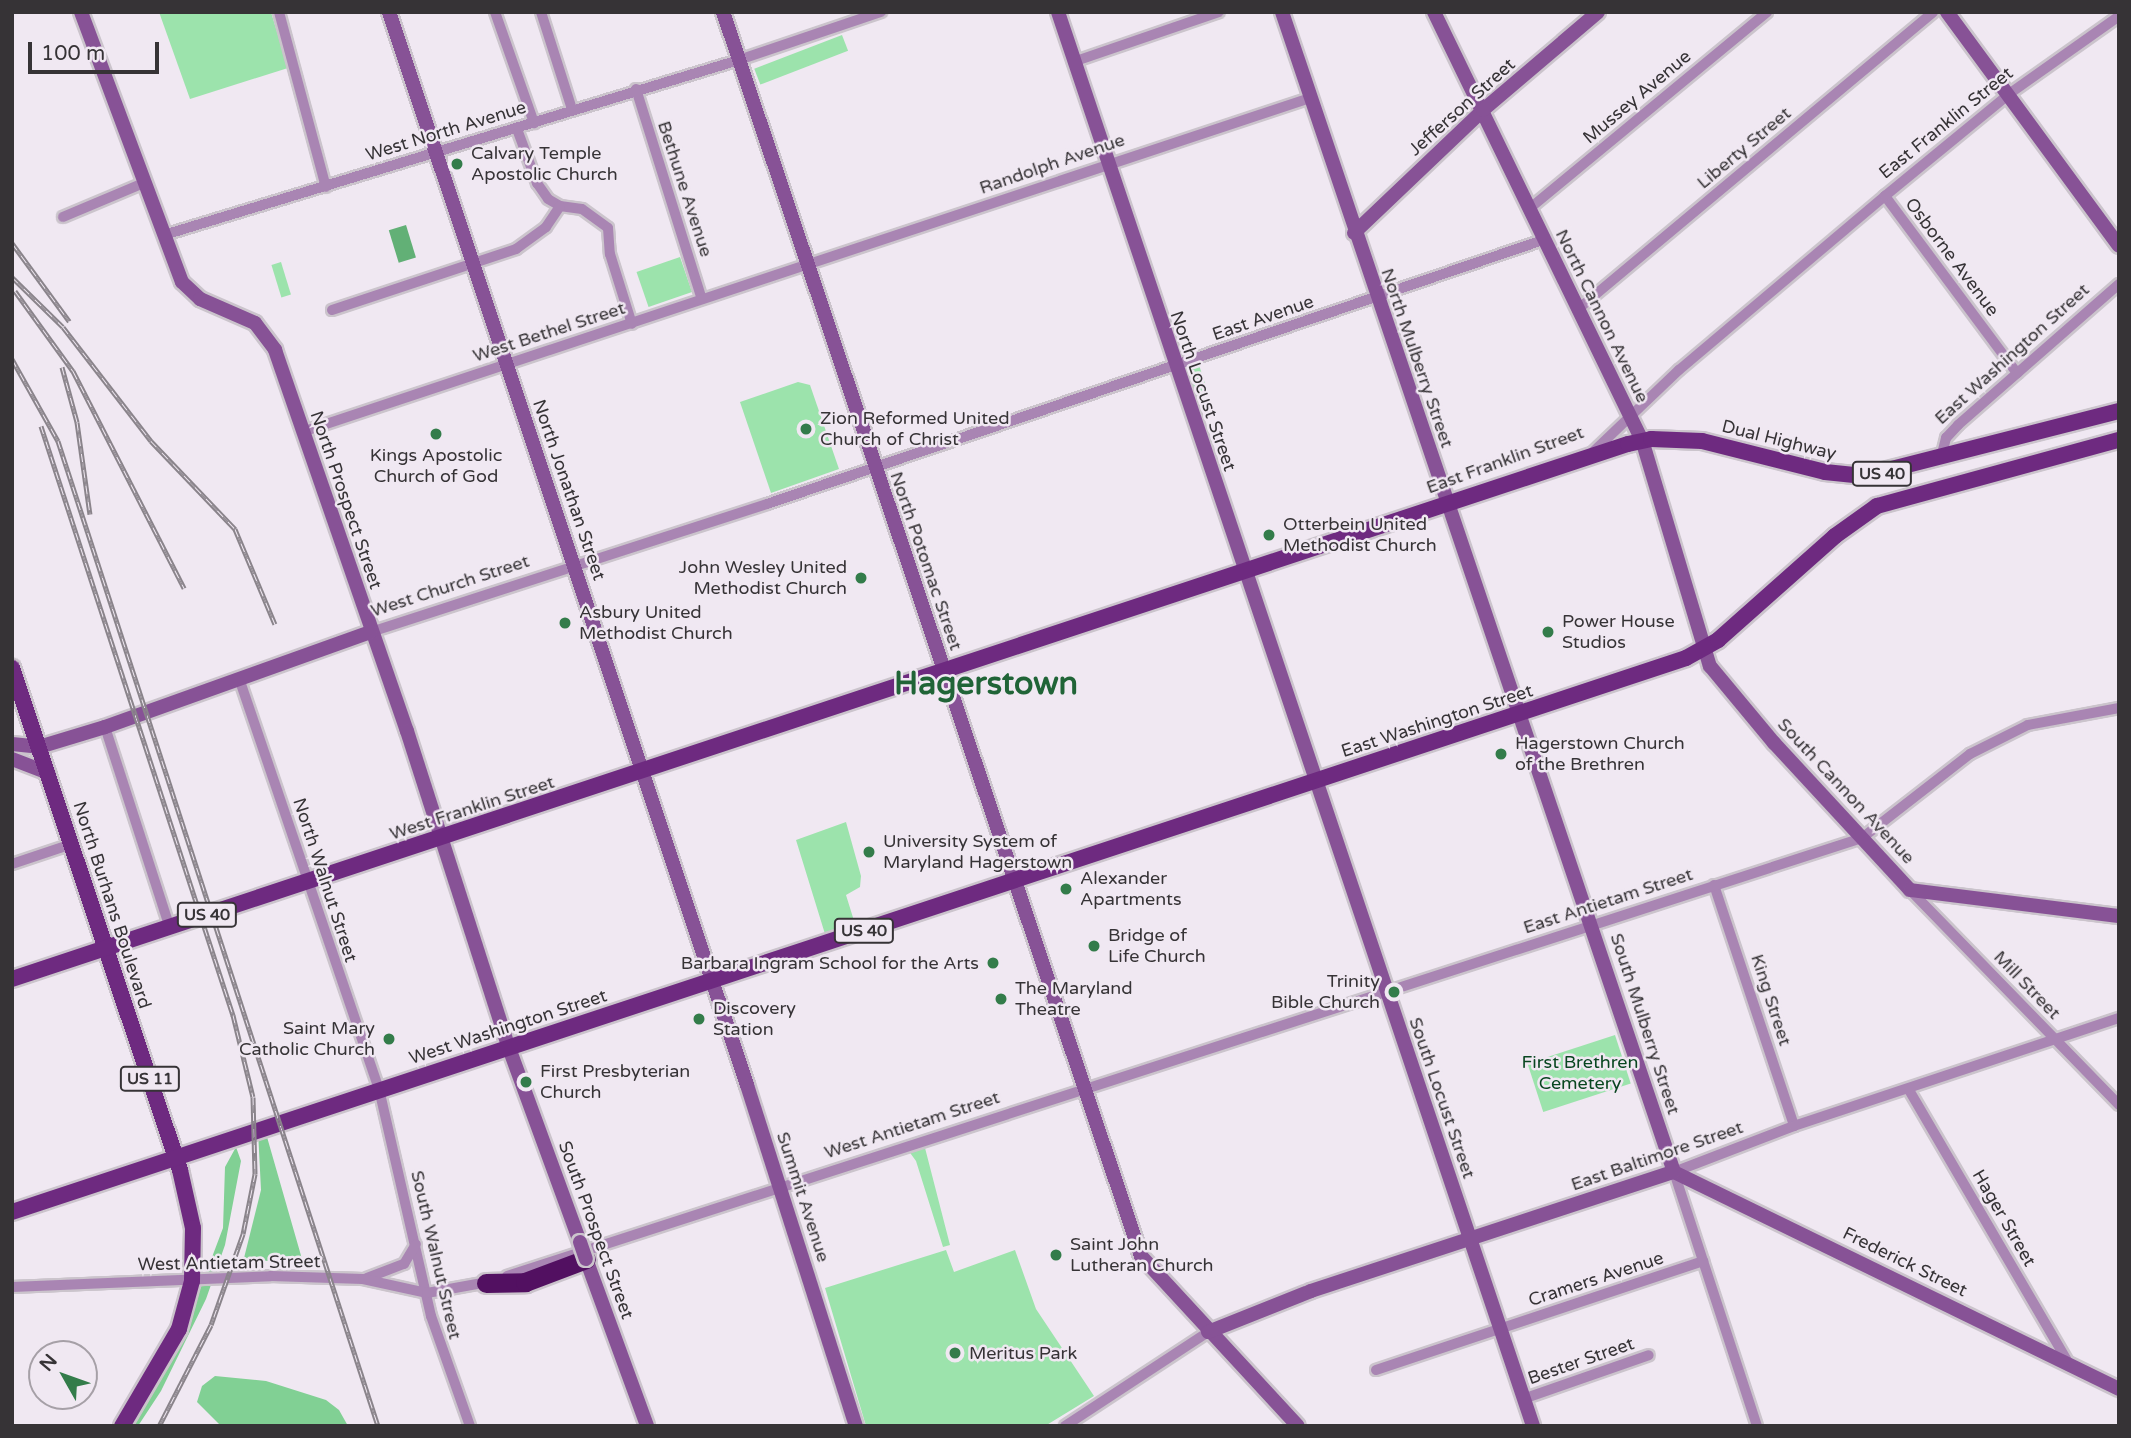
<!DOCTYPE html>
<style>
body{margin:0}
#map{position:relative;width:2131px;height:1438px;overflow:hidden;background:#f0e8f2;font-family:"Varela Round",sans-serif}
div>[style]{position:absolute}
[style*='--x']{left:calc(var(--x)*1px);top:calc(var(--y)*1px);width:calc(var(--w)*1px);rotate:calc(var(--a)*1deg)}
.green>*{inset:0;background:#9ce3ac;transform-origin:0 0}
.forest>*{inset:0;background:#81d094}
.water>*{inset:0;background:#62b076;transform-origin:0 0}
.roads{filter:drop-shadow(2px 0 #cbc4cc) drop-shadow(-2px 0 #cbc4cc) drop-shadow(0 2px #cbc4cc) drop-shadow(0 -2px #cbc4cc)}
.street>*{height:10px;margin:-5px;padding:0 5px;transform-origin:5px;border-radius:5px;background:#a985b3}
.secondary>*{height:14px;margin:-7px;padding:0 7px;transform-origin:7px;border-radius:7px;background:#875296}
.primary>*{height:16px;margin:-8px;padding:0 8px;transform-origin:8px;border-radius:8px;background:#6e2a80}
.highway>*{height:19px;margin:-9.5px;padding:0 9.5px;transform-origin:9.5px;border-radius:9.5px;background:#521061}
.rail>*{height:5px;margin-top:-2.5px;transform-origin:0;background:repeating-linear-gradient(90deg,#f0e8f2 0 8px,#8a848b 0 16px);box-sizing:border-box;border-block:2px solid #8a848b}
.bridges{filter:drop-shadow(2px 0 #cbc4cc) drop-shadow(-2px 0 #cbc4cc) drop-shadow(0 2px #cbc4cc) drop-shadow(0 -2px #cbc4cc)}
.secondary-bridge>*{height:14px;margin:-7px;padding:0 7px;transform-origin:7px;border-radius:7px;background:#875296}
.dots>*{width:19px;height:19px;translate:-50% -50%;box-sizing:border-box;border:4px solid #f0e8f2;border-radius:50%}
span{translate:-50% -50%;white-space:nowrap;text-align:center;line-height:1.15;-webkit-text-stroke:5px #f0e8f2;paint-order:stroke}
.shield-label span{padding:2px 5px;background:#f0e8f2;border:2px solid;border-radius:5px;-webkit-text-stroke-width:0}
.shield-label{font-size:16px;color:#363336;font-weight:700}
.street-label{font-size:18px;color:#363336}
.poi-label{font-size:18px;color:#363336}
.left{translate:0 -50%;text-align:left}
.right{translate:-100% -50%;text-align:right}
.park-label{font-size:18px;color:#084620}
.town-label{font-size:32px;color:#206437;font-weight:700}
.frame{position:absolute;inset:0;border:14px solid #363336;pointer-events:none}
.north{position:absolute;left:28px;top:1340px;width:70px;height:70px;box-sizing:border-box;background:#f0e8f2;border:2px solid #a6a0a7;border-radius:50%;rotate:310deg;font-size:19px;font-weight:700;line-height:28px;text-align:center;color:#363336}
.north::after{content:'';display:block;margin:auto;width:24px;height:32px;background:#337c4a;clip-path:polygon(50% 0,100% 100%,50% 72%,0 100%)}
.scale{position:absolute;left:28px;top:42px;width:131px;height:32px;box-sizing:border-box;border:4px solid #363336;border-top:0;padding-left:9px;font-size:21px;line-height:24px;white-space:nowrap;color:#363336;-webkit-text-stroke:5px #f0e8f2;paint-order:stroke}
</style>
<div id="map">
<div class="green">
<i style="clip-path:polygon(159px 12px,271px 12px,288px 68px,190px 99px)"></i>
<i style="left:842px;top:35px;width:17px;height:94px;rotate:69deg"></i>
<i style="left:680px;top:257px;width:37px;height:46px;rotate:71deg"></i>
<i style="left:281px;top:262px;width:34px;height:10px;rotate:73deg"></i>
<i style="left:1199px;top:365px;width:32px;height:16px;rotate:72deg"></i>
<i style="clip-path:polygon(798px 382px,810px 385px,839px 469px,771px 493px,740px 402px)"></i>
<i style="clip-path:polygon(846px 822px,861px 876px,860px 887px,846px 895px,855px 924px,825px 934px,796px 840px)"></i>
<i style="left:1615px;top:1035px;width:51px;height:92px;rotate:72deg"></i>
<i style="clip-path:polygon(924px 1144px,950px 1245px,943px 1247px,916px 1161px,908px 1150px)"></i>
<i style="clip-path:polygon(946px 1250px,954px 1272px,1015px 1250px,1036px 1309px,1094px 1396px,1045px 1426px,866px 1426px,825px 1288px)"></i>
</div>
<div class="forest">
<i style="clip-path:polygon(265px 1130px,302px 1259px,243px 1262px,261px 1190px,258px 1131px)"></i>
<i style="clip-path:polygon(236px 1147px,241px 1161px,225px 1245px,206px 1299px,161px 1391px,138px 1426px,126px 1426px,194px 1305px,223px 1228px,225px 1167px)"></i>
<i style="clip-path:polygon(215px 1376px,266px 1381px,326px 1400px,339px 1410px,348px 1426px,221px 1426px,197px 1402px,202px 1386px)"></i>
</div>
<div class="water">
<i style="left:406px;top:225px;width:34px;height:18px;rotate:73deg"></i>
</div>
<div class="roads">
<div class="street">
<i style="--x:279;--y:12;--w:181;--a:75"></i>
<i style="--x:495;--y:12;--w:118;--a:70.6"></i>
<i style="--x:541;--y:12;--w:102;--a:72.3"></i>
<i style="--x:1073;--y:62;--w:154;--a:-18.9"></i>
<i style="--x:636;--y:89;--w:220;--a:72.6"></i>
<i style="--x:517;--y:129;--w:58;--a:69.7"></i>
<i style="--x:537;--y:183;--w:19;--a:55"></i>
<i style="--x:548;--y:199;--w:14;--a:30"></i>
<i style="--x:560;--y:206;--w:22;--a:8"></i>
<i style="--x:582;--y:209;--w:32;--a:36"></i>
<i style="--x:608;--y:228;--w:26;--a:86"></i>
<i style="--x:610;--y:254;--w:73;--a:72.6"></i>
<i style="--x:1885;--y:196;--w:221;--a:53.3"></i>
<i style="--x:1529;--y:209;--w:309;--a:-39.6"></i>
<i style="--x:63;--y:217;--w:88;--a:-22.8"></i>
<i style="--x:164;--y:235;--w:601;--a:-16.93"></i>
<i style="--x:739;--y:60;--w:150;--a:-18.7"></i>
<i style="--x:332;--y:310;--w:194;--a:-18.3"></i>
<i style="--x:516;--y:249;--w:37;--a:-36"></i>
<i style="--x:546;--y:227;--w:25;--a:-56"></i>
<i style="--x:1577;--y:310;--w:464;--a:-39.9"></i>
<i style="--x:302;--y:432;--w:1062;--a:-18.33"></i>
<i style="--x:1592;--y:453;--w:120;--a:-43.7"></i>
<i style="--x:1679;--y:370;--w:270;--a:-40.2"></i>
<i style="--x:1885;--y:196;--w:161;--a:-39.4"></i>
<i style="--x:2009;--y:94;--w:135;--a:-35.3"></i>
<i style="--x:1941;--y:458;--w:21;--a:-76"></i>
<i style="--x:1946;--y:438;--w:18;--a:-47"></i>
<i style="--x:1958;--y:425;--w:214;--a:-41.2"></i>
<i style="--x:371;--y:632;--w:416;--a:-17.9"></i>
<i style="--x:767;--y:504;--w:820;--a:-18.79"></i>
<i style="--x:240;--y:681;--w:431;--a:71.2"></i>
<i style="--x:379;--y:1089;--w:233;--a:77.1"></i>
<i style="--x:431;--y:1316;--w:117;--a:70.5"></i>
<i style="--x:105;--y:727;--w:211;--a:72.1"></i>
<i style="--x:12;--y:864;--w:63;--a:-18.4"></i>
<i style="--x:1714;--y:885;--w:254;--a:71.6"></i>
<i style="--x:1910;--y:890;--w:300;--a:45.8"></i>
<i style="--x:1909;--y:1090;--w:317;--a:59.7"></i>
<i style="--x:507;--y:1276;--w:1424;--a:-17.91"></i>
<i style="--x:1862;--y:838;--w:137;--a:-37.9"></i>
<i style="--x:1970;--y:754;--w:65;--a:-26.6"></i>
<i style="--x:2028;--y:725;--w:93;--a:-10.6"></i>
<i style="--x:367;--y:1278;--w:40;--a:-21"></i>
<i style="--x:404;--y:1264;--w:23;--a:-59"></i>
<i style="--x:12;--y:1287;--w:259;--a:-2.4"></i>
<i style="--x:271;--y:1276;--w:92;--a:1.9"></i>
<i style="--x:363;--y:1279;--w:66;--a:12.3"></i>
<i style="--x:427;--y:1293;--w:62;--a:-10.2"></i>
<i style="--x:1376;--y:1370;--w:345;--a:-18.4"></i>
<i style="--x:1523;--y:1399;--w:133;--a:-19.2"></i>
<i style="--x:1065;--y:1426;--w:171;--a:-33.3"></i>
<i style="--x:1757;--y:1426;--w:267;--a:-108.1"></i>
<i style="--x:1674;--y:1172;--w:129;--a:-21"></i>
<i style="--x:1794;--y:1126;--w:342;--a:-18.4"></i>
</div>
<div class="secondary">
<i style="--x:81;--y:12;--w:288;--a:69.5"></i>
<i style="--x:182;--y:282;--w:25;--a:43"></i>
<i style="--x:200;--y:299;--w:60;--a:23.6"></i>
<i style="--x:255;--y:323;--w:34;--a:53"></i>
<i style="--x:275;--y:350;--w:403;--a:70.9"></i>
<i style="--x:407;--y:731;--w:333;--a:72.2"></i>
<i style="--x:509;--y:1048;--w:207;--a:69.9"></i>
<i style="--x:389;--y:12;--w:1131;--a:71.55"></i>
<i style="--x:747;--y:1085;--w:358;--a:72.3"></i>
<i style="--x:723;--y:12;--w:1312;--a:71.43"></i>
<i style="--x:1141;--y:1256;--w:231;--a:47.3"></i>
<i style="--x:1058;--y:12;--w:1492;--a:71.43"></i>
<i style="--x:1282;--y:12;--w:1224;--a:71.33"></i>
<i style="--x:1434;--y:12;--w:476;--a:64.1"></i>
<i style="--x:1642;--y:440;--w:236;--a:73.3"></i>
<i style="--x:1710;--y:666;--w:100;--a:50.3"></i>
<i style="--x:1774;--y:743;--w:200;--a:47.2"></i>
<i style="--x:1910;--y:890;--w:211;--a:7.1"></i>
<i style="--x:1947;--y:12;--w:290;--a:53.7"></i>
<i style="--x:1354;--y:233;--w:178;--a:-43.6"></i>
<i style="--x:1483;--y:110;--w:151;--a:-40.4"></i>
<i style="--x:12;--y:744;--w:27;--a:6"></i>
<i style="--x:39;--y:747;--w:69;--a:-16.9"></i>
<i style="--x:105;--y:727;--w:282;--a:-19.7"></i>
<i style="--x:12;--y:759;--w:39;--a:21"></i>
<i style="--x:1674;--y:1172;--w:495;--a:26"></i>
<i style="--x:586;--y:1259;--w:178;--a:69.9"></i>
<i style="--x:1208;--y:1332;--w:111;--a:-21.7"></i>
<i style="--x:1311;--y:1291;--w:382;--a:-18.2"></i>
</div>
<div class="primary">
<i style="--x:12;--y:668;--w:529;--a:71.5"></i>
<i style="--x:180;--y:1170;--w:59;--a:77.4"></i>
<i style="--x:193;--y:1228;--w:53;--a:91.1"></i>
<i style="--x:192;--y:1281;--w:50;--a:105.2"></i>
<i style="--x:179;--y:1329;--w:113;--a:120.4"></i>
<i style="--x:12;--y:979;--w:1702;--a:-18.32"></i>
<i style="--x:1628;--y:444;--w:24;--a:-12"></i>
<i style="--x:1651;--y:439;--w:51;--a:2.2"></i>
<i style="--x:1702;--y:441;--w:127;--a:14.1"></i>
<i style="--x:1825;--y:472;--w:39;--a:6"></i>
<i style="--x:1864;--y:476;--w:263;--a:-14.3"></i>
<i style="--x:12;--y:1212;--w:1763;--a:-18.31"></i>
<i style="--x:1686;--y:658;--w:37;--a:-29"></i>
<i style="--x:1718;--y:640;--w:157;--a:-41.6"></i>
<i style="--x:1835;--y:536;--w:52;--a:-35.5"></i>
<i style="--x:1877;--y:506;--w:251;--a:-15.3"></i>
</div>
<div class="highway">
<i style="--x:486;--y:1283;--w:39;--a:-1"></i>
<i style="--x:525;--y:1282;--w:65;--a:-20.7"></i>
</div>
</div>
<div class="rail">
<i style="--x:12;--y:243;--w:97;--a:53.8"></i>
<i style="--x:12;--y:277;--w:71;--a:44.4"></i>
<i style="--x:63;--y:327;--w:144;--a:52.3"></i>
<i style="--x:151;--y:441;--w:122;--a:46.3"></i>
<i style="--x:235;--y:529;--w:103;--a:67.2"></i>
<i style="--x:15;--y:291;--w:99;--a:54.1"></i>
<i style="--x:73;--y:371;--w:244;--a:62.9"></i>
<i style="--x:12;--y:359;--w:94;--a:60.7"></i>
<i style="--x:58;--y:441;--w:1036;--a:72"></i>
<i style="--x:62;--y:367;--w:57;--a:74.7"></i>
<i style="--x:77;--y:422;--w:93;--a:82"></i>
<i style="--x:41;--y:426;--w:620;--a:71.95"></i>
<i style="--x:233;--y:1015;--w:84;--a:76.3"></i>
<i style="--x:253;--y:1097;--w:77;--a:88.5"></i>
<i style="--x:255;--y:1174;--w:61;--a:101.3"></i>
<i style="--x:243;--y:1234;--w:96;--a:109.4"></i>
<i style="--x:211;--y:1325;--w:114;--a:117.2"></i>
</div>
<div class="bridges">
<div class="secondary-bridge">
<i style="--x:580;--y:1242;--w:18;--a:71"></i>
</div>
</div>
<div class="dots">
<i style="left:457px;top:164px;background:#337c4a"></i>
<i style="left:806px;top:429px;background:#337c4a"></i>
<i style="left:436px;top:434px;background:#337c4a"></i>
<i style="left:1269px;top:535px;background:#337c4a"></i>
<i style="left:861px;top:578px;background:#337c4a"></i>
<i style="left:565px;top:623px;background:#337c4a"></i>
<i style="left:1548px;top:632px;background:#337c4a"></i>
<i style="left:1501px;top:754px;background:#337c4a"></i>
<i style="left:869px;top:852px;background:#337c4a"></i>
<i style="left:1066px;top:889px;background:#337c4a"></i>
<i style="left:1094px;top:946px;background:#337c4a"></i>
<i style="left:993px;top:963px;background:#337c4a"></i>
<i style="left:1394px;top:992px;background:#337c4a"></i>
<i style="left:1001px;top:999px;background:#337c4a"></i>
<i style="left:699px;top:1019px;background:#337c4a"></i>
<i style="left:389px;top:1039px;background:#337c4a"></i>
<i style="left:526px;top:1082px;background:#337c4a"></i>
<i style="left:1056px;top:1255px;background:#337c4a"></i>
<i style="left:955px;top:1353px;background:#337c4a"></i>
</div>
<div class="shield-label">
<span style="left:1882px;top:474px">US 40</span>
<span style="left:207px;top:915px">US 40</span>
<span style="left:864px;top:931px">US 40</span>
<span style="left:150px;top:1079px">US 11</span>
</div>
<div class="street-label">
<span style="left:1637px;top:97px;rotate:-40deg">Mussey Avenue</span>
<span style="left:1462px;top:107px;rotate:-42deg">Jefferson Street</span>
<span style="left:1946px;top:123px;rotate:-39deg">East Franklin Street</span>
<span style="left:446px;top:131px;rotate:-17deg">West North Avenue</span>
<span style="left:1744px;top:148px;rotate:-40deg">Liberty Street</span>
<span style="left:1052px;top:164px;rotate:-19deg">Randolph Avenue</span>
<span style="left:685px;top:189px;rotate:72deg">Bethune Avenue</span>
<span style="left:1952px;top:257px;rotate:53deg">Osborne Avenue</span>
<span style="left:1602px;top:316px;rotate:64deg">North Cannon Avenue</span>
<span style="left:1263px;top:318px;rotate:-19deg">East Avenue</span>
<span style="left:549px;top:332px;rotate:-18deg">West Bethel Street</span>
<span style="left:2012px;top:354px;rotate:-42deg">East Washington Street</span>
<span style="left:1417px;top:358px;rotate:71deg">North Mulberry Street</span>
<span style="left:1203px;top:391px;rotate:71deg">North Locust Street</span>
<span style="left:1779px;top:440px;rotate:14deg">Dual Highway</span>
<span style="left:1505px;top:460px;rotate:-20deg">East Franklin Street</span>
<span style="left:569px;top:490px;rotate:71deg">North Jonathan Street</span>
<span style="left:346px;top:500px;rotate:71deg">North Prospect Street</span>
<span style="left:926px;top:561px;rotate:71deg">North Potomac Street</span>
<span style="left:450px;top:586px;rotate:-18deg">West Church Street</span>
<span style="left:1437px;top:721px;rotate:-18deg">East Washington Street</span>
<span style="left:1846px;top:791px;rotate:47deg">South Cannon Avenue</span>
<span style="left:472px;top:808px;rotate:-18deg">West Franklin Street</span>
<span style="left:325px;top:880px;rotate:72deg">North Walnut Street</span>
<span style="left:1608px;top:901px;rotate:-18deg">East Antietam Street</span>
<span style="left:112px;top:905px;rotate:72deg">North Burhans Boulevard</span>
<span style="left:2027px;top:985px;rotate:46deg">Mill Street</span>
<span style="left:1771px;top:1000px;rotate:72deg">King Street</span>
<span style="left:1645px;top:1024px;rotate:72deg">South Mulberry Street</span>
<span style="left:508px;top:1027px;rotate:-18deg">West Washington Street</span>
<span style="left:1442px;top:1098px;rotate:71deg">South Locust Street</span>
<span style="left:912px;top:1125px;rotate:-18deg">West Antietam Street</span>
<span style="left:1657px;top:1156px;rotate:-19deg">East Baltimore Street</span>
<span style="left:803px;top:1197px;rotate:72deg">Summit Avenue</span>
<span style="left:2004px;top:1218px;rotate:60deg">Hager Street</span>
<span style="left:596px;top:1230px;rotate:70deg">South Prospect Street</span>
<span style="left:436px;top:1255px;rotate:77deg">South Walnut Street</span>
<span style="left:1905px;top:1262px;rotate:26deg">Frederick Street</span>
<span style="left:229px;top:1263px;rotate:-1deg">West Antietam Street</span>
<span style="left:1596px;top:1279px;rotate:-18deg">Cramers Avenue</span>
<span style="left:1581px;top:1361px;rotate:-19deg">Bester Street</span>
</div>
<div class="poi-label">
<span class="left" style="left:471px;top:164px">Calvary Temple<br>Apostolic Church</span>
<span class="left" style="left:820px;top:429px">Zion Reformed United<br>Church of Christ</span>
<span style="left:436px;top:466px">Kings Apostolic<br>Church of God</span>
<span class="left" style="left:1283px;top:535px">Otterbein United<br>Methodist Church</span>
<span class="right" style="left:847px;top:578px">John Wesley United<br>Methodist Church</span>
<span class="left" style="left:579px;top:623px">Asbury United<br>Methodist Church</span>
<span class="left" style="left:1562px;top:632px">Power House<br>Studios</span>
<span class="left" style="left:1515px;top:754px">Hagerstown Church<br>of the Brethren</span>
<span class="left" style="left:883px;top:852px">University System of<br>Maryland Hagerstown</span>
<span class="left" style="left:1080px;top:889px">Alexander<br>Apartments</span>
<span class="left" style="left:1108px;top:946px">Bridge of<br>Life Church</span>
<span class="right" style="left:979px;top:963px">Barbara Ingram School for the Arts</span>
<span class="right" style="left:1380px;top:992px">Trinity<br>Bible Church</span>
<span class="left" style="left:1015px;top:999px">The Maryland<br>Theatre</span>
<span class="left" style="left:713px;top:1019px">Discovery<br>Station</span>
<span class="right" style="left:375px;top:1039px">Saint Mary<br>Catholic Church</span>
<span class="left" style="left:540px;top:1082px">First Presbyterian<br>Church</span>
<span class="left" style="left:1070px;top:1255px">Saint John<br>Lutheran Church</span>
<span class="left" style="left:969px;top:1353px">Meritus Park</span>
</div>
<div class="park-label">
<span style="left:1580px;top:1073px">First Brethren<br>Cemetery</span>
</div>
<div class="town-label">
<span style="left:986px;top:684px">Hagerstown</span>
</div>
<div class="frame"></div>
<div class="north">N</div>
<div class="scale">100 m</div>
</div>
